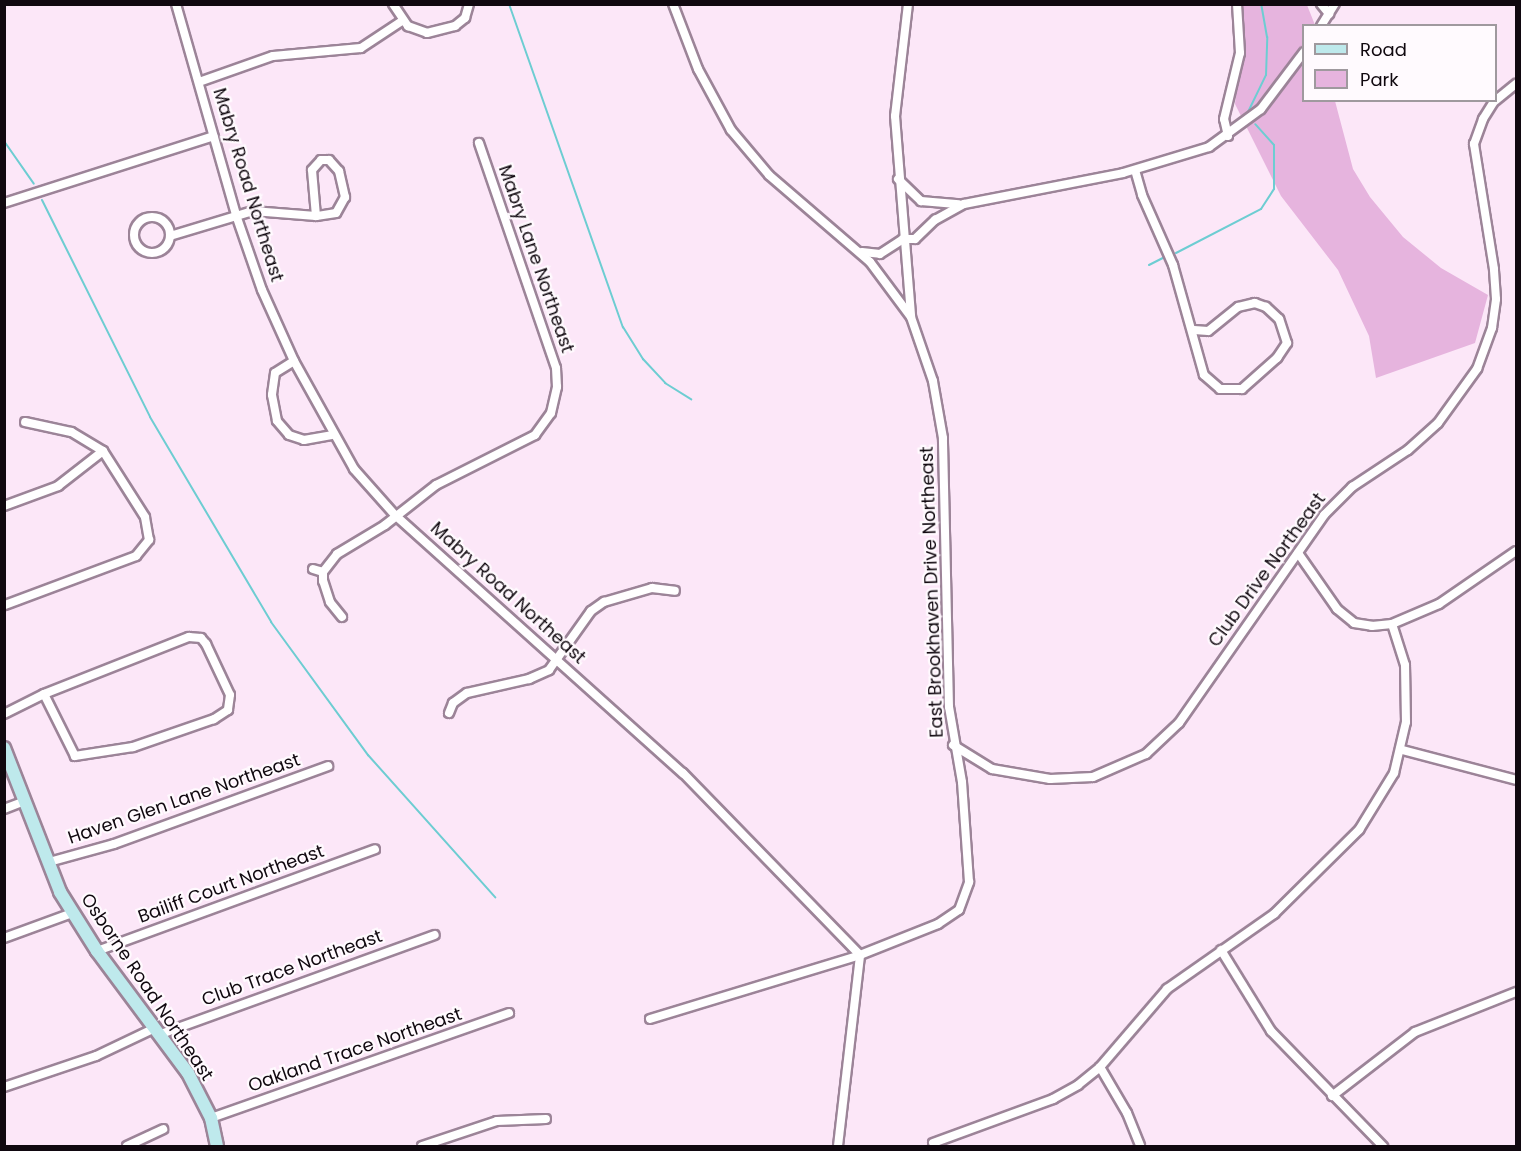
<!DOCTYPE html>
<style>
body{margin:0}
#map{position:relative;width:1521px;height:1151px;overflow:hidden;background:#fce7f8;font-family:Poppins,sans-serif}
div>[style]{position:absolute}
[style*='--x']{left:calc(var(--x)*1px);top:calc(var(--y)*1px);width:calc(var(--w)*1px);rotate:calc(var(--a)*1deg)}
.green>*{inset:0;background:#e6b4de}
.stream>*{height:2px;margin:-1px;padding:0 1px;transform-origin:1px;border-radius:1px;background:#6dcdd2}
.roads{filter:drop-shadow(2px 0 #9c8498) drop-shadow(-2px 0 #9c8498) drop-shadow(0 2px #9c8498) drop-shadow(0 -2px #9c8498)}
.street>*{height:8px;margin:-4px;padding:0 4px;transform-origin:4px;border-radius:4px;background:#fff}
.street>.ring{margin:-4px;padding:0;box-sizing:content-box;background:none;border:8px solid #fff;border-radius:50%}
.secondary>*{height:12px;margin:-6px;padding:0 6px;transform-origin:6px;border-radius:6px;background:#bee9ec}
span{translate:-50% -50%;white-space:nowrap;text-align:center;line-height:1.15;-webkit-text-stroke:4.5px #fffafe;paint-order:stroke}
.street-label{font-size:18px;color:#10080f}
.frame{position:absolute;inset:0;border:6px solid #10080f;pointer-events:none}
.legend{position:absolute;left:1302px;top:24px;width:195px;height:78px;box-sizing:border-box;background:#fffafe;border:2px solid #9f999e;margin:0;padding:8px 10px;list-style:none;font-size:18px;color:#10080f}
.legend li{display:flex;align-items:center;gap:12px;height:30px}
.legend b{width:30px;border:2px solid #9f999e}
</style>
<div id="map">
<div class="green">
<i style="clip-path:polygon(1242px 5px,1307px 5px,1315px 25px,1304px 26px,1304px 100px,1335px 101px,1353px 169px,1370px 197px,1403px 237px,1441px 268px,1488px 295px,1475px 343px,1376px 378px,1369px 336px,1338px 270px,1281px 196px,1235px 104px,1244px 14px)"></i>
</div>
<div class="stream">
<i style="--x:509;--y:4;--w:343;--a:70.6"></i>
<i style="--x:623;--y:327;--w:38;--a:58"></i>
<i style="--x:643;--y:359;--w:33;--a:47"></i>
<i style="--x:665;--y:383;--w:31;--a:32"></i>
<i style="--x:1248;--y:112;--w:41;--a:-64.1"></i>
<i style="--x:1266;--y:75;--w:38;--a:-88"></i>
<i style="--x:1267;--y:37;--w:34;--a:-100"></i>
<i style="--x:4;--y:141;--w:52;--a:55.1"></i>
<i style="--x:42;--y:200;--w:242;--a:63.5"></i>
<i style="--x:150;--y:417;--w:238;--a:59.4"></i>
<i style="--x:271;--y:622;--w:165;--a:53.9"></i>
<i style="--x:368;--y:755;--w:191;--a:48.2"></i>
<i style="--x:1176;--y:253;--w:96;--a:-27.4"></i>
<i style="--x:1261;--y:209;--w:24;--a:-57"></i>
<i style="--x:1274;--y:189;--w:44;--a:-90"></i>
<i style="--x:1274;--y:145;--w:28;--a:-132"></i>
<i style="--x:1149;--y:265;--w:16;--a:-27"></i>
</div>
<div class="roads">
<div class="street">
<i style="--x:176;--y:4;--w:219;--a:74.1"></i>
<i style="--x:236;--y:215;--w:79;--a:70.9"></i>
<i style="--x:262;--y:290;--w:78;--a:65.7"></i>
<i style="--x:294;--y:361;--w:124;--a:60.9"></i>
<i style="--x:354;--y:469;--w:62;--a:48.3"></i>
<i style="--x:395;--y:515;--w:387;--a:41.9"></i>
<i style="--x:683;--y:773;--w:254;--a:45.8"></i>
<i style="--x:393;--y:4;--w:27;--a:56"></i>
<i style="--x:408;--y:26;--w:20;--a:20"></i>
<i style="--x:427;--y:33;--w:29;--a:-14"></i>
<i style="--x:455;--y:26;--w:13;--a:-39"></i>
<i style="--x:465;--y:18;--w:15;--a:-74"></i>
<i style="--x:908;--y:4;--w:113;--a:96.6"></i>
<i style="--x:895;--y:116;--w:201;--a:85.4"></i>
<i style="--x:1321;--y:4;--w:13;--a:51"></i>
<i style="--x:1321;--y:26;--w:26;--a:-58"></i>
<i style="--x:199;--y:82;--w:78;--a:-19.4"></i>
<i style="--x:273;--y:56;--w:88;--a:-5.2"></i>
<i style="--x:361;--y:48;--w:49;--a:-33.4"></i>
<i style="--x:1496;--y:100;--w:26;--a:-39"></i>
<i style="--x:1228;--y:136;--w:17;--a:-103"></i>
<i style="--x:1224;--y:119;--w:68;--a:-76.4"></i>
<i style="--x:1240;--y:53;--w:49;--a:-93.5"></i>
<i style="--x:321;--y:160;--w:8;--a:0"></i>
<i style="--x:329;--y:160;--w:15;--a:48"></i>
<i style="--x:339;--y:171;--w:27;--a:77"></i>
<i style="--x:345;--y:197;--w:18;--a:119"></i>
<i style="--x:336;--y:213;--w:20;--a:171"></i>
<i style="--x:316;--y:216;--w:46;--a:-95"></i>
<i style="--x:312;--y:170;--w:13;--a:-48"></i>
<i style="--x:1135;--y:170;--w:26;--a:74"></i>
<i style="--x:1142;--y:195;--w:77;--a:66.1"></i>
<i style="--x:1173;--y:265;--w:114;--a:74.3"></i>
<i style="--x:1204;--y:375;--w:21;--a:41"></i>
<i style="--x:1220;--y:389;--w:22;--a:0"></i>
<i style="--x:1242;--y:389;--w:47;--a:-41.5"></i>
<i style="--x:1277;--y:358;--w:18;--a:-56"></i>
<i style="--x:1287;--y:343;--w:25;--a:-108"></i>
<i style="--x:1279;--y:319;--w:18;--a:-137"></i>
<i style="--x:1266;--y:307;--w:12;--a:-160"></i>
<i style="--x:1255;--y:303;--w:17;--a:167"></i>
<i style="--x:1238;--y:307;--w:38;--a:141"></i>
<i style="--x:1208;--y:331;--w:14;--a:-176"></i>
<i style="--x:898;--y:179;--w:32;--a:44"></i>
<i style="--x:921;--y:201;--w:38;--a:5"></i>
<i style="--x:4;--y:203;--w:220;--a:-17.7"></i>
<i class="ring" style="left:134px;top:217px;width:28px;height:28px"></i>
<i style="--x:170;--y:236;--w:87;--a:-16.8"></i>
<i style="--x:253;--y:211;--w:63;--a:4.5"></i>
<i style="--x:903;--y:239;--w:12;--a:0"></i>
<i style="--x:915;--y:239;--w:28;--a:-44"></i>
<i style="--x:935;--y:220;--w:33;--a:-29"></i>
<i style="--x:964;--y:204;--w:162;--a:-11"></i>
<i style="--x:1123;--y:173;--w:90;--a:-16.8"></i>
<i style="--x:1209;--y:147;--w:64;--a:-36.2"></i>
<i style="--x:1261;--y:109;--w:71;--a:-53"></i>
<i style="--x:862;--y:252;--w:18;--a:6"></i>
<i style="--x:880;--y:254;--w:27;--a:-33"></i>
<i style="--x:294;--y:361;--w:22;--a:148"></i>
<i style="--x:275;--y:373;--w:22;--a:98"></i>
<i style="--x:272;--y:395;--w:26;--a:79"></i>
<i style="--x:277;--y:421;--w:18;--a:49"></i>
<i style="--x:289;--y:435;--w:16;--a:18"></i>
<i style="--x:304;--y:440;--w:28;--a:-10"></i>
<i style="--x:4;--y:506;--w:58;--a:-20.3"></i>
<i style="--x:58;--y:486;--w:57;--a:-37.9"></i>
<i style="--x:1298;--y:553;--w:68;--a:55.1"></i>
<i style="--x:1337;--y:609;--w:22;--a:39"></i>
<i style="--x:1354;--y:623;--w:18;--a:9"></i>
<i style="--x:1372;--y:626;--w:20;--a:-6"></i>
<i style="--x:1392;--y:624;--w:51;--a:-23.1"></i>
<i style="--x:1439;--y:604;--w:93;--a:-34.5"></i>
<i style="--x:313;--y:569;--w:10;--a:17"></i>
<i style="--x:5;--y:605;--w:140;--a:-20.5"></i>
<i style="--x:136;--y:556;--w:21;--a:-51"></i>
<i style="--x:149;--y:540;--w:23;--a:-100"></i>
<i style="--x:145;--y:517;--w:78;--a:-122.5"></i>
<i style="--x:103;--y:451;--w:37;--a:-149"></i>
<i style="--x:71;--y:432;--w:47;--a:-167.7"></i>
<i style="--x:342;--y:617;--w:19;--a:-129"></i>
<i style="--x:330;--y:602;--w:22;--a:-108"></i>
<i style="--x:323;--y:581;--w:9;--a:-90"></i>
<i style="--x:323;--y:572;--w:23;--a:-52"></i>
<i style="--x:337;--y:554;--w:56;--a:-31.1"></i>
<i style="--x:385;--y:525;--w:65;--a:-38.1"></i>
<i style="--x:436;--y:485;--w:111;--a:-26.8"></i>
<i style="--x:535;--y:435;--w:27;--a:-54"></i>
<i style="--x:551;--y:413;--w:27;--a:-77"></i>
<i style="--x:557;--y:387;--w:19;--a:-93"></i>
<i style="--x:556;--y:368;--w:238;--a:-108.9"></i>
<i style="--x:189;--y:637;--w:12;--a:5"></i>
<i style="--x:201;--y:638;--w:8;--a:50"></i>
<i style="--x:206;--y:644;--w:56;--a:64.8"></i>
<i style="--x:230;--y:695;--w:15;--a:98"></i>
<i style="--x:228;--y:710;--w:17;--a:147"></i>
<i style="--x:214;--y:719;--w:86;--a:160.9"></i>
<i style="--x:133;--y:747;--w:59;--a:171.2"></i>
<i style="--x:75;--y:756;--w:69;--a:-116.6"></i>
<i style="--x:44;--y:694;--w:156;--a:-21.5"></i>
<i style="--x:449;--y:713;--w:11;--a:-68"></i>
<i style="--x:453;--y:703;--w:17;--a:-36"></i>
<i style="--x:467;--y:693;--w:64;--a:-12.7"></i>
<i style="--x:529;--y:679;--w:22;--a:-24"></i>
<i style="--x:549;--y:670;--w:72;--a:-54.6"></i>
<i style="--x:591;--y:611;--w:16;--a:-35"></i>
<i style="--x:604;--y:602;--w:50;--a:-16.3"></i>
<i style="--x:652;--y:588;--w:23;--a:7"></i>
<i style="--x:4;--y:714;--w:45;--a:-26.6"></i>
<i style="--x:953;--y:745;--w:46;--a:31.6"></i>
<i style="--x:992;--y:769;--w:59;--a:9.8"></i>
<i style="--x:1050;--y:779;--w:43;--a:-2.7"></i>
<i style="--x:1093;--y:777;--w:58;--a:-23.5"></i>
<i style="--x:1146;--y:754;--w:45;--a:-43.2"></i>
<i style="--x:1179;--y:723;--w:254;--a:-55.1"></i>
<i style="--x:1324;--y:515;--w:40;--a:-45"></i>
<i style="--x:1352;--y:487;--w:67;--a:-33.5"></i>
<i style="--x:1408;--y:450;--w:40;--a:-42"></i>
<i style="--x:1438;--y:423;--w:67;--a:-54.2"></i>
<i style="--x:1477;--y:369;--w:44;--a:-69.9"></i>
<i style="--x:1492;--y:328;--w:29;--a:-82"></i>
<i style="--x:1496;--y:299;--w:30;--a:-94"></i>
<i style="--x:1494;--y:269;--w:127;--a:-99.1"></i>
<i style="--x:1474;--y:144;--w:27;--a:-70"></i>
<i style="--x:1483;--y:119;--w:22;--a:-58"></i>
<i style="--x:1402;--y:750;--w:118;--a:14.7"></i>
<i style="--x:4;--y:809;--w:22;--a:-21"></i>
<i style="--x:49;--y:862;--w:67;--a:-15.5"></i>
<i style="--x:114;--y:844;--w:228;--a:-20"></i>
<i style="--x:4;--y:938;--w:72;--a:-20.2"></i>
<i style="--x:1221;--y:950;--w:95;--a:58.3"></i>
<i style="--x:1271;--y:1031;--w:161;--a:45.8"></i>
<i style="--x:97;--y:951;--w:296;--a:-20.1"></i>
<i style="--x:650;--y:1019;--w:220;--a:-16.9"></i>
<i style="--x:860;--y:955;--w:84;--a:-21.7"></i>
<i style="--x:938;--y:924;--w:25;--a:-34"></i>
<i style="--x:959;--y:910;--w:30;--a:-70"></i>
<i style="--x:969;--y:882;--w:100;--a:-94"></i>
<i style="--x:962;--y:782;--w:76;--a:-99.8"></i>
<i style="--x:949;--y:707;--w:269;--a:-91.3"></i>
<i style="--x:943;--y:438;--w:58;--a:-100"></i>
<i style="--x:933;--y:381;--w:68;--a:-109"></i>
<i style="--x:911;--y:317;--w:69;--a:-126.7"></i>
<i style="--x:870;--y:262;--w:133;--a:-139.3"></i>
<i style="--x:769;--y:175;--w:59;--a:-130.2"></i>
<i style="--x:731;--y:130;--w:69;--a:-118.4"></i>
<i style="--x:698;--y:69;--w:70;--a:-111"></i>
<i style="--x:161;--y:1034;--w:291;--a:-19.9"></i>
<i style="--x:1100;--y:1067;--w:53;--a:59.6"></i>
<i style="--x:1127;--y:1113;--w:35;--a:68"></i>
<i style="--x:4;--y:1087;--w:97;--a:-18.6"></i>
<i style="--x:96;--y:1056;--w:65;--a:-25.4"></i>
<i style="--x:1332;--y:1096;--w:105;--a:-37.6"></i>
<i style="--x:1415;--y:1032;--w:109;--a:-21.6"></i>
<i style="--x:211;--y:1118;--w:316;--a:-19.4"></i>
<i style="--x:933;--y:1143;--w:128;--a:-20.1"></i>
<i style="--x:1053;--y:1099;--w:29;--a:-29"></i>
<i style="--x:1078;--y:1085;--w:28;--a:-39"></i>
<i style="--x:1100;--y:1067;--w:103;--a:-49.3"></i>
<i style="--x:1167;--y:989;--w:131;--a:-35"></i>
<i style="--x:1274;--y:914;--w:120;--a:-44.7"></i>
<i style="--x:1359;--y:830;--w:67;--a:-58.4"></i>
<i style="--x:1394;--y:773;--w:52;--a:-76.8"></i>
<i style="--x:1406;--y:722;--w:57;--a:-91"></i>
<i style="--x:1405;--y:665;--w:43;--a:-107.6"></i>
<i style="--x:127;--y:1146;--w:40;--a:-25"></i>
<i style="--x:422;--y:1146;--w:79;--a:-18.4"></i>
<i style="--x:497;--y:1121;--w:49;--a:-2.3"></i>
<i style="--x:838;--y:1146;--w:192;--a:-83.4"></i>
</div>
<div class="secondary">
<i style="--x:4;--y:748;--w:155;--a:68.7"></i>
<i style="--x:60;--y:892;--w:70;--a:57.9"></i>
<i style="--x:97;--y:951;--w:152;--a:53.3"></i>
<i style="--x:188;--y:1073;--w:51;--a:62.9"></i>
<i style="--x:211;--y:1118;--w:29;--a:78"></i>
</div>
</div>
<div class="street-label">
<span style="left:248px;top:185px;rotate:73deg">Mabry Road Northeast</span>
<span style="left:536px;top:259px;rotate:71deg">Mabry Lane Northeast</span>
<span style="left:1267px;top:570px;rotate:-54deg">Club Drive Northeast</span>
<span style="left:932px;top:592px;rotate:-92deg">East Brookhaven Drive Northeast</span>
<span style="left:508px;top:593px;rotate:42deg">Mabry Road Northeast</span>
<span style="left:184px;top:799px;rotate:-19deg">Haven Glen Lane Northeast</span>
<span style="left:231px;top:884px;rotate:-20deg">Bailiff Court Northeast</span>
<span style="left:292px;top:968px;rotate:-20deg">Club Trace Northeast</span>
<span style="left:147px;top:987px;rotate:56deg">Osborne Road Northeast</span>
<span style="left:355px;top:1050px;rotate:-19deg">Oakland Trace Northeast</span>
</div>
<div class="frame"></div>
<ul class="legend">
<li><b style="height:8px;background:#bee9ec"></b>Road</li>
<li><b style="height:16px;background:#e6b4de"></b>Park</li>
</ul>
</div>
